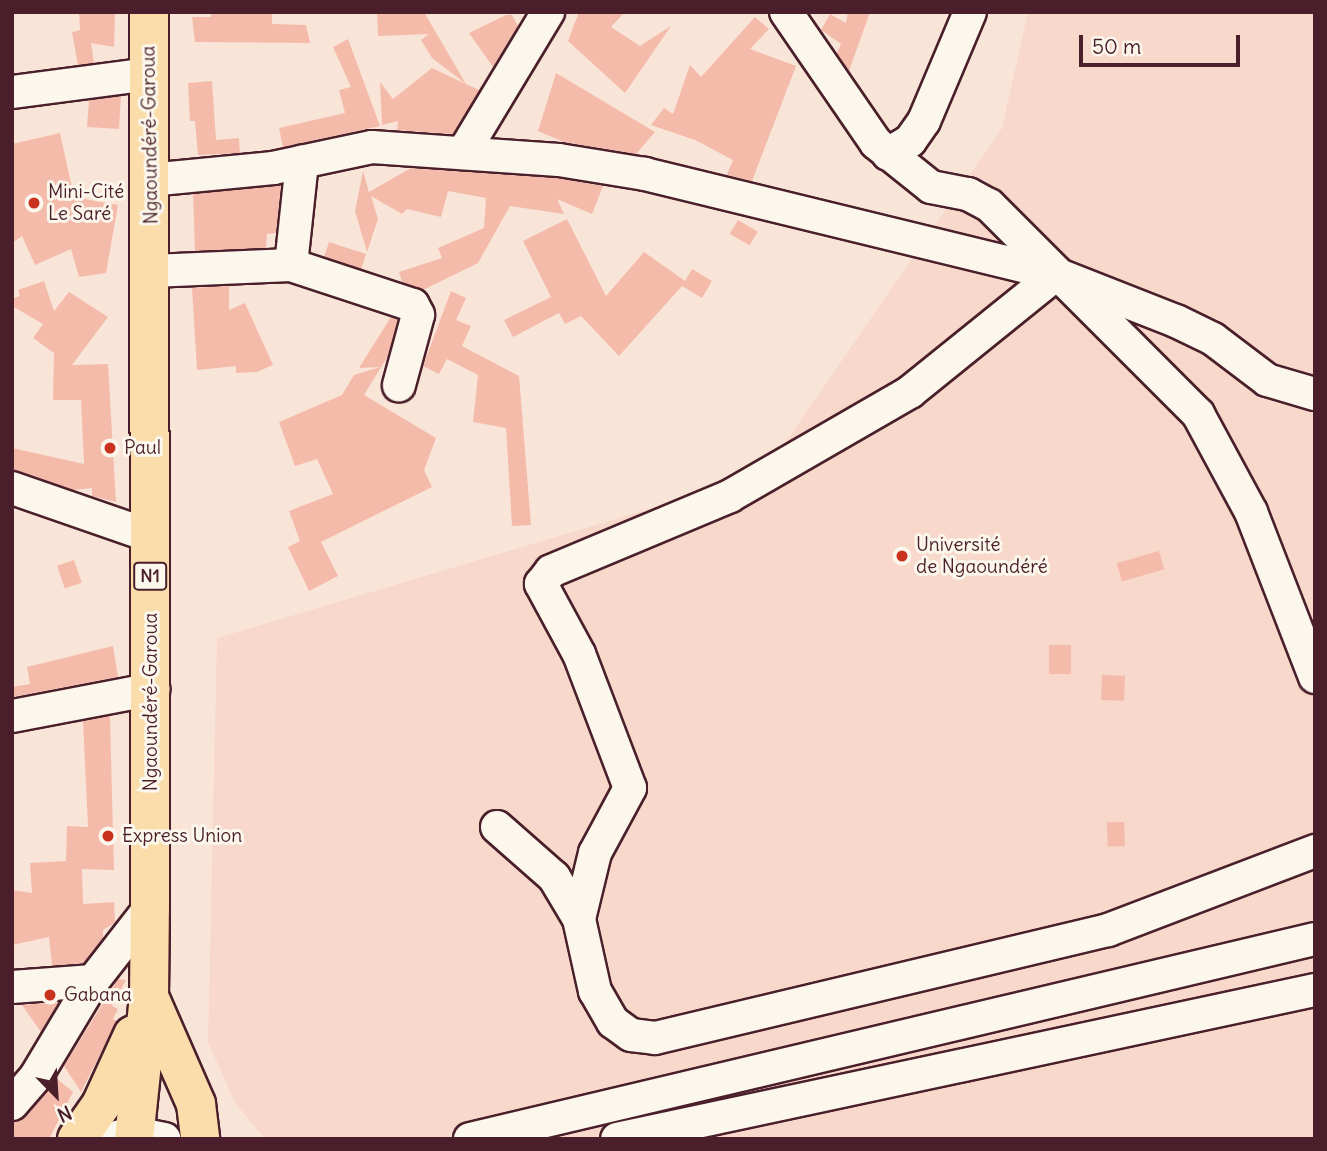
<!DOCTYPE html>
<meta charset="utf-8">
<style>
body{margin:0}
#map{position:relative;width:1327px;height:1151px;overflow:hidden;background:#f9e5d8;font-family:Delius,sans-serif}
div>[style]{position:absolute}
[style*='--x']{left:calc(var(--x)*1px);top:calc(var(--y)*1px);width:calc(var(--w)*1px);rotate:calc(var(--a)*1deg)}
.built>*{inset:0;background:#f8d8ca}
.building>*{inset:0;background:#f4bbab;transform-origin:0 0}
.roads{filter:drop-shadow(2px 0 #4a1f2b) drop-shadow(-2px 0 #4a1f2b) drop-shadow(0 2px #4a1f2b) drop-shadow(0 -2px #4a1f2b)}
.minor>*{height:32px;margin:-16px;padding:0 16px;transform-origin:16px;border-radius:16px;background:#fbf7ec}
.highway>*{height:38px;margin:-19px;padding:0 19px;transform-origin:19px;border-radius:19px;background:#fbddab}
.dots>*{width:19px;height:19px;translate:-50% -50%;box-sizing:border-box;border:4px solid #fbf7ec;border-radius:50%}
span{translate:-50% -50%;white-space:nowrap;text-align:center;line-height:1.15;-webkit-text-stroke:6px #fbf7ec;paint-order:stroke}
.shield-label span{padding:2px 5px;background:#fbf7ec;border:2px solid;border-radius:5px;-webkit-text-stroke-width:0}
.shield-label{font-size:18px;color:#4a1f2b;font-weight:700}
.street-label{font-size:19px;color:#4a1f2b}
.poi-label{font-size:19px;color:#4a1f2b}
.left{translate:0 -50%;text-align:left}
.frame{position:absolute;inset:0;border:14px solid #4a1f2b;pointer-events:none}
.north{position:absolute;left:21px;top:1060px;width:70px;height:70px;-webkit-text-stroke:5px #fbf7ec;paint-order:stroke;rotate:156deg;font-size:19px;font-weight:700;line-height:28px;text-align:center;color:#4a1f2b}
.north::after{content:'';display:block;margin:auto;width:24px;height:32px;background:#4a1f2b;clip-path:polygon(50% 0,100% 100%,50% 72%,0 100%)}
.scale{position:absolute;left:1079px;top:35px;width:161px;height:32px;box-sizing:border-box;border:4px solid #4a1f2b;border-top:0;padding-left:9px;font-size:21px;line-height:24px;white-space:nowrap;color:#4a1f2b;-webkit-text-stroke:5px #fbf7ec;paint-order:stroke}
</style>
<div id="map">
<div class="built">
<i style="clip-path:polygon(1028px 12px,1315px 12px,1315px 1139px,265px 1139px,235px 1103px,208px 1042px,217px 638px,763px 475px,1002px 128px)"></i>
</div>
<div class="building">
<i style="clip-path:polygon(79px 12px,115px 12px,114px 47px,91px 43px,94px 63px,78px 65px,72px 32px,80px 30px)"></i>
<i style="clip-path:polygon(211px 12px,272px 12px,272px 24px,306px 25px,310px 43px,195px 42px,192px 17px,211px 17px)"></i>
<i style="clip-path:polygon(377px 12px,424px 12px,466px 84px,479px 90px,485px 81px,453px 134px,397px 130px,398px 121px,382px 125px,380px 82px,393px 99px,432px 68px,466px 84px,432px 58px,421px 40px,429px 34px,378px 36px)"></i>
<i style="clip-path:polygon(579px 12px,625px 12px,611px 27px,640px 46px,671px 26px,625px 93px,568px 41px)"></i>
<i style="clip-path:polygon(848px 12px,870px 12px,849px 71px,837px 53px,841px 44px,821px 30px,830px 14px,846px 23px)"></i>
<i style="clip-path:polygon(506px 15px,512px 15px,518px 26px,493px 67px,469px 33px)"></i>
<i style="clip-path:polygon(755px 17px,769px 29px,750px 49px,796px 66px,752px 181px,727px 175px,733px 160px,695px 140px,651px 125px,664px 108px,673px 114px,690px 65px,701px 77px)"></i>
<i style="clip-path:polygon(348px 39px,380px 126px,283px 147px,279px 128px,345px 113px,339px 90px,351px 87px,333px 47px)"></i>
<i style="clip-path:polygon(556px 73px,655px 132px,636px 154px,564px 142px,538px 131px)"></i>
<i style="clip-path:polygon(212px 81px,216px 140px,239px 138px,240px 153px,198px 155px,195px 121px,190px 121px,188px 83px)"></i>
<i style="clip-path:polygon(121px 96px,119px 129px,87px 127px,89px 100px)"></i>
<i style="clip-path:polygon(60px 133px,74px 197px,118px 205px,106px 273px,79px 277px,71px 249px,35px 265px,22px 236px,12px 243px,12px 144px)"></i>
<i style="clip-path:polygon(411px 168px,557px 178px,603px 186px,592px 214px,557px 199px,564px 214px,510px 206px,478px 263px,423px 290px,402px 282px,399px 272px,442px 258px,438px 248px,484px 228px,486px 198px,448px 191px,441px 217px,407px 209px,402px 214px,371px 196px,378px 219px,367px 252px,355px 211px,363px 171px,369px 192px)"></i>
<i style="clip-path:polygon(281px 185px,276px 233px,267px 234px,266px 248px,195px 251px,193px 194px)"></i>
<i style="clip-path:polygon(567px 219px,606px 296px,644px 252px,685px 281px,692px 269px,712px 281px,702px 298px,682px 286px,619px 356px,581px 316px,565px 324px,559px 313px,513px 337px,504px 320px,551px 297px,523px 241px)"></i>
<i style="left:738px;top:220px;width:23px;height:16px;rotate:31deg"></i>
<i style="left:329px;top:242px;width:39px;height:16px;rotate:18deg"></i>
<i style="clip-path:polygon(44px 281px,54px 311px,69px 292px,108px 317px,72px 365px,108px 364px,116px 502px,92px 496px,92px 488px,73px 490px,12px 470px,12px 448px,84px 464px,81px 400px,53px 400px,54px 353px,33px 338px,43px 324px,12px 306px,12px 299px,20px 296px,18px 290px)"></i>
<i style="clip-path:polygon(229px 286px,229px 310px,245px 303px,273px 365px,257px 372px,236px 373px,236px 366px,197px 370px,192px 288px)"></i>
<i style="clip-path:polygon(451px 291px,466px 298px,456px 320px,471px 326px,462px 346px,519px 376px,531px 525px,512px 526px,506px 428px,473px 422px,478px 375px,447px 359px,439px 374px,423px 366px)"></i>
<i style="clip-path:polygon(391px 317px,398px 319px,388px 356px,364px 395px,436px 438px,424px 470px,432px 487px,321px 542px,338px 576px,309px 591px,288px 547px,300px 541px,289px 511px,333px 494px,317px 459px,295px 466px,279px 422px,342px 395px,354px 375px,380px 367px,359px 368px)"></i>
<i style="left:1159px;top:551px;width:19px;height:44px;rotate:74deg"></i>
<i style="left:74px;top:560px;width:24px;height:18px;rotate:71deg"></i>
<i style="left:1049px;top:645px;width:22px;height:29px"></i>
<i style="clip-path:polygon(113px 646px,118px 677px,12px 697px,12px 687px,30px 684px,27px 667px)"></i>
<i style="left:1102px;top:675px;width:23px;height:25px;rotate:2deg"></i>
<i style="clip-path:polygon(110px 716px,114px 870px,82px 869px,83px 904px,114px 902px,115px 923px,103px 930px,103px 938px,84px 963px,52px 966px,49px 937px,12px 945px,12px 890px,32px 893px,30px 863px,66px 861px,67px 826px,88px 827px,83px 721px)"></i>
<i style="left:1124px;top:822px;width:24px;height:17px;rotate:88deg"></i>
<i style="clip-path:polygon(118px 979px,126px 980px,112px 1006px,118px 1009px,113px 1019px,117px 1021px,81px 1092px,64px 1066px)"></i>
<i style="clip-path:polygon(59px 1002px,41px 1032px,22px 1005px)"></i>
<i style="clip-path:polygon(56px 1078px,73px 1092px,49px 1139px,12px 1139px,12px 1122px,26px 1116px)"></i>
</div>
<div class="roads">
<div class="minor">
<i style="--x:786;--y:12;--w:159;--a:55.5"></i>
<i style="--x:876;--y:143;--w:70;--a:38.7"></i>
<i style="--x:931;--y:187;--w:38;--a:11"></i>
<i style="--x:968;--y:194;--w:24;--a:28"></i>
<i style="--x:989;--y:205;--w:296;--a:45"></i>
<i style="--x:1198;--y:414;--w:111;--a:61.6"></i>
<i style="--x:1251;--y:512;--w:177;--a:68.8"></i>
<i style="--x:12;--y:92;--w:137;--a:-7.5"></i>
<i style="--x:463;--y:153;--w:165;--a:-58.9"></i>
<i style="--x:888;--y:154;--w:26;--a:-31"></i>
<i style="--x:910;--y:141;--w:24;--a:-55"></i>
<i style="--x:924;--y:121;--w:118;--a:-67.1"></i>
<i style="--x:149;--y:180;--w:125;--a:-5.5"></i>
<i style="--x:273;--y:168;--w:101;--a:-12"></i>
<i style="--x:372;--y:147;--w:187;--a:4"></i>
<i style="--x:559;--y:160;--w:87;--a:9.2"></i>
<i style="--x:645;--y:174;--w:423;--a:13.7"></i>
<i style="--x:1056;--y:274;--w:129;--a:21.4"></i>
<i style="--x:1176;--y:321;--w:41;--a:25.9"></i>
<i style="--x:1213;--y:339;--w:68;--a:37.2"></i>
<i style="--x:1267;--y:380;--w:50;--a:16.3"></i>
<i style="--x:291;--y:265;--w:104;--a:-83.9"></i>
<i style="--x:152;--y:271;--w:139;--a:-2.5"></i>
<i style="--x:291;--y:265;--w:128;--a:18.2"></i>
<i style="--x:413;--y:305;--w:11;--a:63"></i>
<i style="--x:418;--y:315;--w:73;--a:105.2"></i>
<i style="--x:12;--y:488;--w:144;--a:19.1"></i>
<i style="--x:12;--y:716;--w:144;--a:-10.8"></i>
<i style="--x:497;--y:827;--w:76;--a:41.3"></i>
<i style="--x:554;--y:877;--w:49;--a:59.2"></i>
<i style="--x:579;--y:919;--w:74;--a:77.5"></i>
<i style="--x:595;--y:991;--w:36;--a:60"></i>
<i style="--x:613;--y:1022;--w:22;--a:36"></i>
<i style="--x:631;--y:1035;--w:24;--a:7"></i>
<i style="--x:655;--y:1038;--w:466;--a:-13.4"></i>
<i style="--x:1108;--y:930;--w:222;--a:-20.9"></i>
<i style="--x:579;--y:919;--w:68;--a:-76.4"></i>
<i style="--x:595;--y:853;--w:74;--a:-61.7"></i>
<i style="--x:630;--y:788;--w:143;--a:-110.8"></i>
<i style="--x:579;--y:654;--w:80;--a:-118.5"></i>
<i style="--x:541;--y:584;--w:16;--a:-52"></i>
<i style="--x:551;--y:571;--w:194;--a:-22.7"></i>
<i style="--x:730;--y:496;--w:208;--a:-30"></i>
<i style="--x:910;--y:392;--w:188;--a:-38.9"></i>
<i style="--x:12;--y:987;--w:81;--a:-4.2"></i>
<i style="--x:12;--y:1104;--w:37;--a:-49"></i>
<i style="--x:36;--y:1076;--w:111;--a:-59"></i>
<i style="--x:93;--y:981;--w:93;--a:-52"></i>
<i style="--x:108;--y:1139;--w:27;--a:-13"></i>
<i style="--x:134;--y:1133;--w:31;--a:11"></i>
<i style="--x:470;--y:1139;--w:868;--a:-13.32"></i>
<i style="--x:617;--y:1139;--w:714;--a:-12.05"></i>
</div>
<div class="highway">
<i style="--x:150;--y:999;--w:115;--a:66.3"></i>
<i style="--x:196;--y:1104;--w:35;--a:83"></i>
<i style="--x:77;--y:1139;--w:42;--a:-54.8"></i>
<i style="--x:101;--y:1105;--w:77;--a:-65.4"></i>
<i style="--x:134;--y:1139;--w:143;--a:-84"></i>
<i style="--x:149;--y:997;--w:89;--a:-89.4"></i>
<i style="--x:150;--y:908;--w:896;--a:-90.06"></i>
</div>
</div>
<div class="dots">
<i style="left:34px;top:203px;background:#c8321e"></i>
<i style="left:110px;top:448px;background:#c8321e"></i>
<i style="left:902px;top:556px;background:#c8321e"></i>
<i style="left:108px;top:836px;background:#c8321e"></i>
<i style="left:50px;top:995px;background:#c8321e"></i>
</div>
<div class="shield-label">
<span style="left:150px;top:576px">N1</span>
</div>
<div class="street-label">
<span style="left:150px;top:135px;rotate:-91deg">Ngaoundéré-Garoua</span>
<span style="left:151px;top:702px;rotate:-90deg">Ngaoundéré-Garoua</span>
</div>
<div class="poi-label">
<span class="left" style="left:48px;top:203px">Mini-Cité<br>Le Saré</span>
<span class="left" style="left:124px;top:448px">Paul</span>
<span class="left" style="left:916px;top:556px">Université<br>de Ngaoundéré</span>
<span class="left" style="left:122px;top:836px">Express Union</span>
<span class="left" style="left:64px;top:995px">Gabana</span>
</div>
<div class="frame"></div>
<div class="north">N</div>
<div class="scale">50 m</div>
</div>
